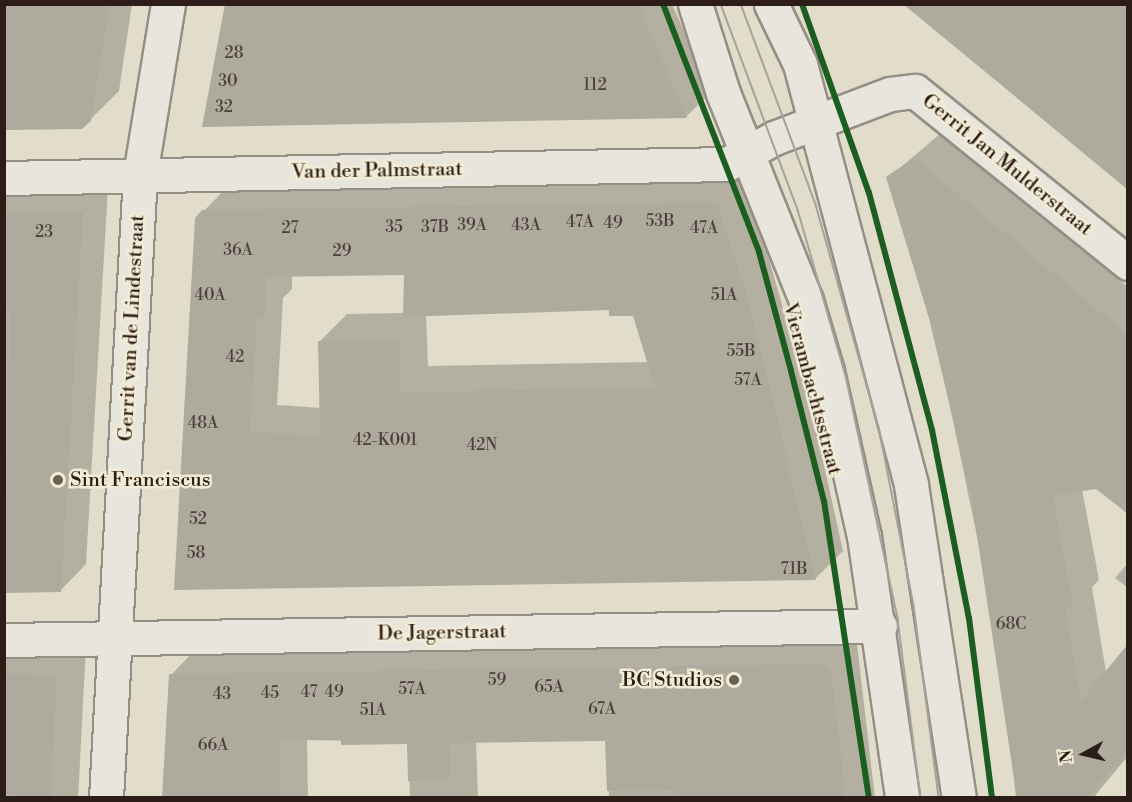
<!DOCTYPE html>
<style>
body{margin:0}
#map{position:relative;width:1132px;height:802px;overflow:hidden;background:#e2dcca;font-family:"Libre Bodoni",serif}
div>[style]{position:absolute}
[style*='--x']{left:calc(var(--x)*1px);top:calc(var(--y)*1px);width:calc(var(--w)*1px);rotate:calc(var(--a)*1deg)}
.shadow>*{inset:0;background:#0003;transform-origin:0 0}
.building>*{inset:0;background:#afaa9e;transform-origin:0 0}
.roads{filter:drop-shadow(2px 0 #948e84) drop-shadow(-2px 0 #948e84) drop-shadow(0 2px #948e84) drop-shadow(0 -2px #948e84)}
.minor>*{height:33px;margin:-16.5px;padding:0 16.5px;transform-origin:16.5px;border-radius:16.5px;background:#e8e5dc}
.tertiary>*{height:33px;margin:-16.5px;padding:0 16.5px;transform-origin:16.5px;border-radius:16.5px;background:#e8e5dc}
.tram>*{height:1.5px;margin:-0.75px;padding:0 0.75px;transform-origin:0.75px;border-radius:0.75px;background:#a6a19a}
.cycleway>*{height:6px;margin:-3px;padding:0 3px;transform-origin:3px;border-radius:3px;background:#1b5e20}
.dots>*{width:16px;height:16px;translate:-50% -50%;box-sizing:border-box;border:3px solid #f3ecd5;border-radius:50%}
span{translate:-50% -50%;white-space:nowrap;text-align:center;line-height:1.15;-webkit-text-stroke:5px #f3ecd5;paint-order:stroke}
.number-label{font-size:16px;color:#4d403a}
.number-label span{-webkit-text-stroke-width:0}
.street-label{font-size:20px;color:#2c1d18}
.poi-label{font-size:20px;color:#2c1d18}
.left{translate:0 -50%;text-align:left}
.right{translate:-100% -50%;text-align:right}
.frame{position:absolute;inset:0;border:6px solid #2c1d18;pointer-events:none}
.north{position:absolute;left:1054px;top:724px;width:60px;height:60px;-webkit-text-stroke:4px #f3ecd5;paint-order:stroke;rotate:262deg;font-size:16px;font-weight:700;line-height:24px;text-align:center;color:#2c1d18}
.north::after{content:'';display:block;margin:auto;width:21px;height:27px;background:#2c1d18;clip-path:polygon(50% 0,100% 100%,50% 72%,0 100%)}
</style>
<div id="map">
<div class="shadow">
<i style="clip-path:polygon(4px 4px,132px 4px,119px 91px,90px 120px)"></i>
<i style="clip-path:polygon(227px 4px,672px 4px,711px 92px,686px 117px)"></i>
<i style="clip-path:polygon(941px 133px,1128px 287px,1128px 514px,1096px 487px,1082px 489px,1099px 580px,1092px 587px,1106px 672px,1128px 647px,1128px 756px,1093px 798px,1016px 798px,999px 643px,938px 348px,888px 178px)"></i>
<i style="clip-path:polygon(evenodd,737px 175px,746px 180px,810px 401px,843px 551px,816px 578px,176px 588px,196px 219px,231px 183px,737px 175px,405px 273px,404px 313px,347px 314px,319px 342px,321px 408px,277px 405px,283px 298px,292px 289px,292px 275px,405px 273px,737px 175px,611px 308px,634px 314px,649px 362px,428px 366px,426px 314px,611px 308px)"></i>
<i style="clip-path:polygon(108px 187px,86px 564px,61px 590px,4px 591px,4px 189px)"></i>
<i style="clip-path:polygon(1128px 563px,1128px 588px,1115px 578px)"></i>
<i style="clip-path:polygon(850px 637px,857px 644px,875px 798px,609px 798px,607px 739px,476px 741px,478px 798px,410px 798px,408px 742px,307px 740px,308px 798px,164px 798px,171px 675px,198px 647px)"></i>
<i style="left:86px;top:647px;width:151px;height:82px;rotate:93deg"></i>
</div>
<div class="building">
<i style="clip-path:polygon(4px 4px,110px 4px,91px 121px,82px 129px,4px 130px)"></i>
<i style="clip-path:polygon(225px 4px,638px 4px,687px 118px,202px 127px)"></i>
<i style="clip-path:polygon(903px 4px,1128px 4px,1128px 190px,1011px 93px)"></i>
<i style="clip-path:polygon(914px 158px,1128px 335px,1128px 514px,1096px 489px,1053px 496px,1073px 607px,1065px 608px,1081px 701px,1128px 644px,1128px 750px,1087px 798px,1017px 798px,971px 496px,929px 318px,886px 177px)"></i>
<i style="clip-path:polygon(evenodd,709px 202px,718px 208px,748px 298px,816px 580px,174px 590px,195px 218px,202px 210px,709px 202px,404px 275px,403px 317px,609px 310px,609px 316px,633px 316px,655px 388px,401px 392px,399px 340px,318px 341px,320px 436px,250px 432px,257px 318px,265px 318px,265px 277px,404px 275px)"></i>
<i style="clip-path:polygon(83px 212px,61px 592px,4px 593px,10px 311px,4px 311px,4px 214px)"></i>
<i style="clip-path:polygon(823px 664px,831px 671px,846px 798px,674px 798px,673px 790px,607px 791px,605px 741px,449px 743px,450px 779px,408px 781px,407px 744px,341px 745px,341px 740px,280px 740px,281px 798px,162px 798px,169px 674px)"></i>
<i style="left:57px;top:676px;width:122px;height:53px;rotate:93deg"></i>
</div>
<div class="roads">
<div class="minor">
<i style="--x:4;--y:178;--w:723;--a:-1.11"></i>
<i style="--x:727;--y:164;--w:54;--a:-29"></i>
<i style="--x:774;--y:138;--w:124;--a:-20.8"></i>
<i style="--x:890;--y:94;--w:25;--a:-7"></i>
<i style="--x:915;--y:91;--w:274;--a:38.9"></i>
<i style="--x:4;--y:640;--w:876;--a:-0.92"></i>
<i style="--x:106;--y:798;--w:624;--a:-86.88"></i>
<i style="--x:140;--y:175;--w:173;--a:-80.7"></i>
</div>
<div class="tertiary">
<i style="--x:695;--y:4;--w:93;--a:72.5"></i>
<i style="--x:723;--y:93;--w:223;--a:68.2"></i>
<i style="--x:806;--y:300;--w:74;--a:73.5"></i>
<i style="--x:827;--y:371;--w:169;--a:77.4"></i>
<i style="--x:864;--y:536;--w:265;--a:81.7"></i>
<i style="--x:771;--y:4;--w:67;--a:64.2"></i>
<i style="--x:800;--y:64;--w:435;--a:75.2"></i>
<i style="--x:911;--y:485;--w:317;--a:81.3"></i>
</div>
</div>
<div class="tram">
<i style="--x:721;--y:4;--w:220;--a:69.5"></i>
<i style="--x:798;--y:210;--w:173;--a:73.9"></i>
<i style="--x:846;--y:376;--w:249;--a:77.9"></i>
<i style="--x:898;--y:619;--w:180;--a:82.7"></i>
<i style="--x:741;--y:4;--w:215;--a:69.5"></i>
<i style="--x:816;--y:205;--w:231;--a:74.2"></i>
<i style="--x:879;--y:427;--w:181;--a:78.9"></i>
<i style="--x:914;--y:605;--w:195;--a:82.6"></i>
</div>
<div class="cycleway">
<i style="--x:663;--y:4;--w:266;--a:68.8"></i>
<i style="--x:759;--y:252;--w:123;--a:74.9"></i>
<i style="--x:791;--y:371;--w:134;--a:75.8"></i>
<i style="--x:824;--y:501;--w:300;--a:81.4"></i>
<i style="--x:802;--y:4;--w:201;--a:70.5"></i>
<i style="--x:869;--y:193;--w:245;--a:75.1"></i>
<i style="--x:932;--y:430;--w:192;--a:78.9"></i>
<i style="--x:969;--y:618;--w:181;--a:82.7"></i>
</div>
<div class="dots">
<i style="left:58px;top:480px;background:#6c6056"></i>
<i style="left:734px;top:680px;background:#6c6056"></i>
</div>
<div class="number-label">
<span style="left:234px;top:53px">28</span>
<span style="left:228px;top:81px">30</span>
<span style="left:595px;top:85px">112</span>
<span style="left:224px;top:107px">32</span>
<span style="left:660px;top:221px">53B</span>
<span style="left:580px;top:222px">47A</span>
<span style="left:613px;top:223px">49</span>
<span style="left:472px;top:225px">39A</span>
<span style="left:526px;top:225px">43A</span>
<span style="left:394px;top:227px">35</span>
<span style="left:435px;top:227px">37B</span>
<span style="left:290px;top:228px">27</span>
<span style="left:704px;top:228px">47A</span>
<span style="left:44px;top:232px">23</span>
<span style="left:238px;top:250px">36A</span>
<span style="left:342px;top:251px">29</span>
<span style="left:210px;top:295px">40A</span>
<span style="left:724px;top:295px">51A</span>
<span style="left:741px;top:351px">55B</span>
<span style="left:235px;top:357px">42</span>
<span style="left:748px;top:380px">57A</span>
<span style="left:203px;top:423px">48A</span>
<span style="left:385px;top:440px">42-K001</span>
<span style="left:482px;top:445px">42N</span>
<span style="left:198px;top:519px">52</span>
<span style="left:196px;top:553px">58</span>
<span style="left:794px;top:569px">71B</span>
<span style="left:1011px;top:624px">68C</span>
<span style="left:497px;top:680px">59</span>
<span style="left:549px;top:687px">65A</span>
<span style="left:412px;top:689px">57A</span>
<span style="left:309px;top:692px">47</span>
<span style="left:334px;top:692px">49</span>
<span style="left:270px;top:693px">45</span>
<span style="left:222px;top:694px">43</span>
<span style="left:602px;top:709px">67A</span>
<span style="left:373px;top:710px">51A</span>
<span style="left:213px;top:745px">66A</span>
</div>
<div class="street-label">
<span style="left:1007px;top:165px;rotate:39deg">Gerrit Jan Mulderstraat</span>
<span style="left:377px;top:171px;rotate:-1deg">Van der Palmstraat</span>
<span style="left:132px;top:328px;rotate:-87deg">Gerrit van de Lindestraat</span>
<span style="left:812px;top:389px;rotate:75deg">Vierambachtsstraat</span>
<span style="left:442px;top:633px;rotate:-1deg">De Jagerstraat</span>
</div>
<div class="poi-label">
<span class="left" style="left:70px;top:480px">Sint Franciscus</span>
<span class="right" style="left:722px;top:680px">BC Studios</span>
</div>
<div class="frame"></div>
<div class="north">N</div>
</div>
